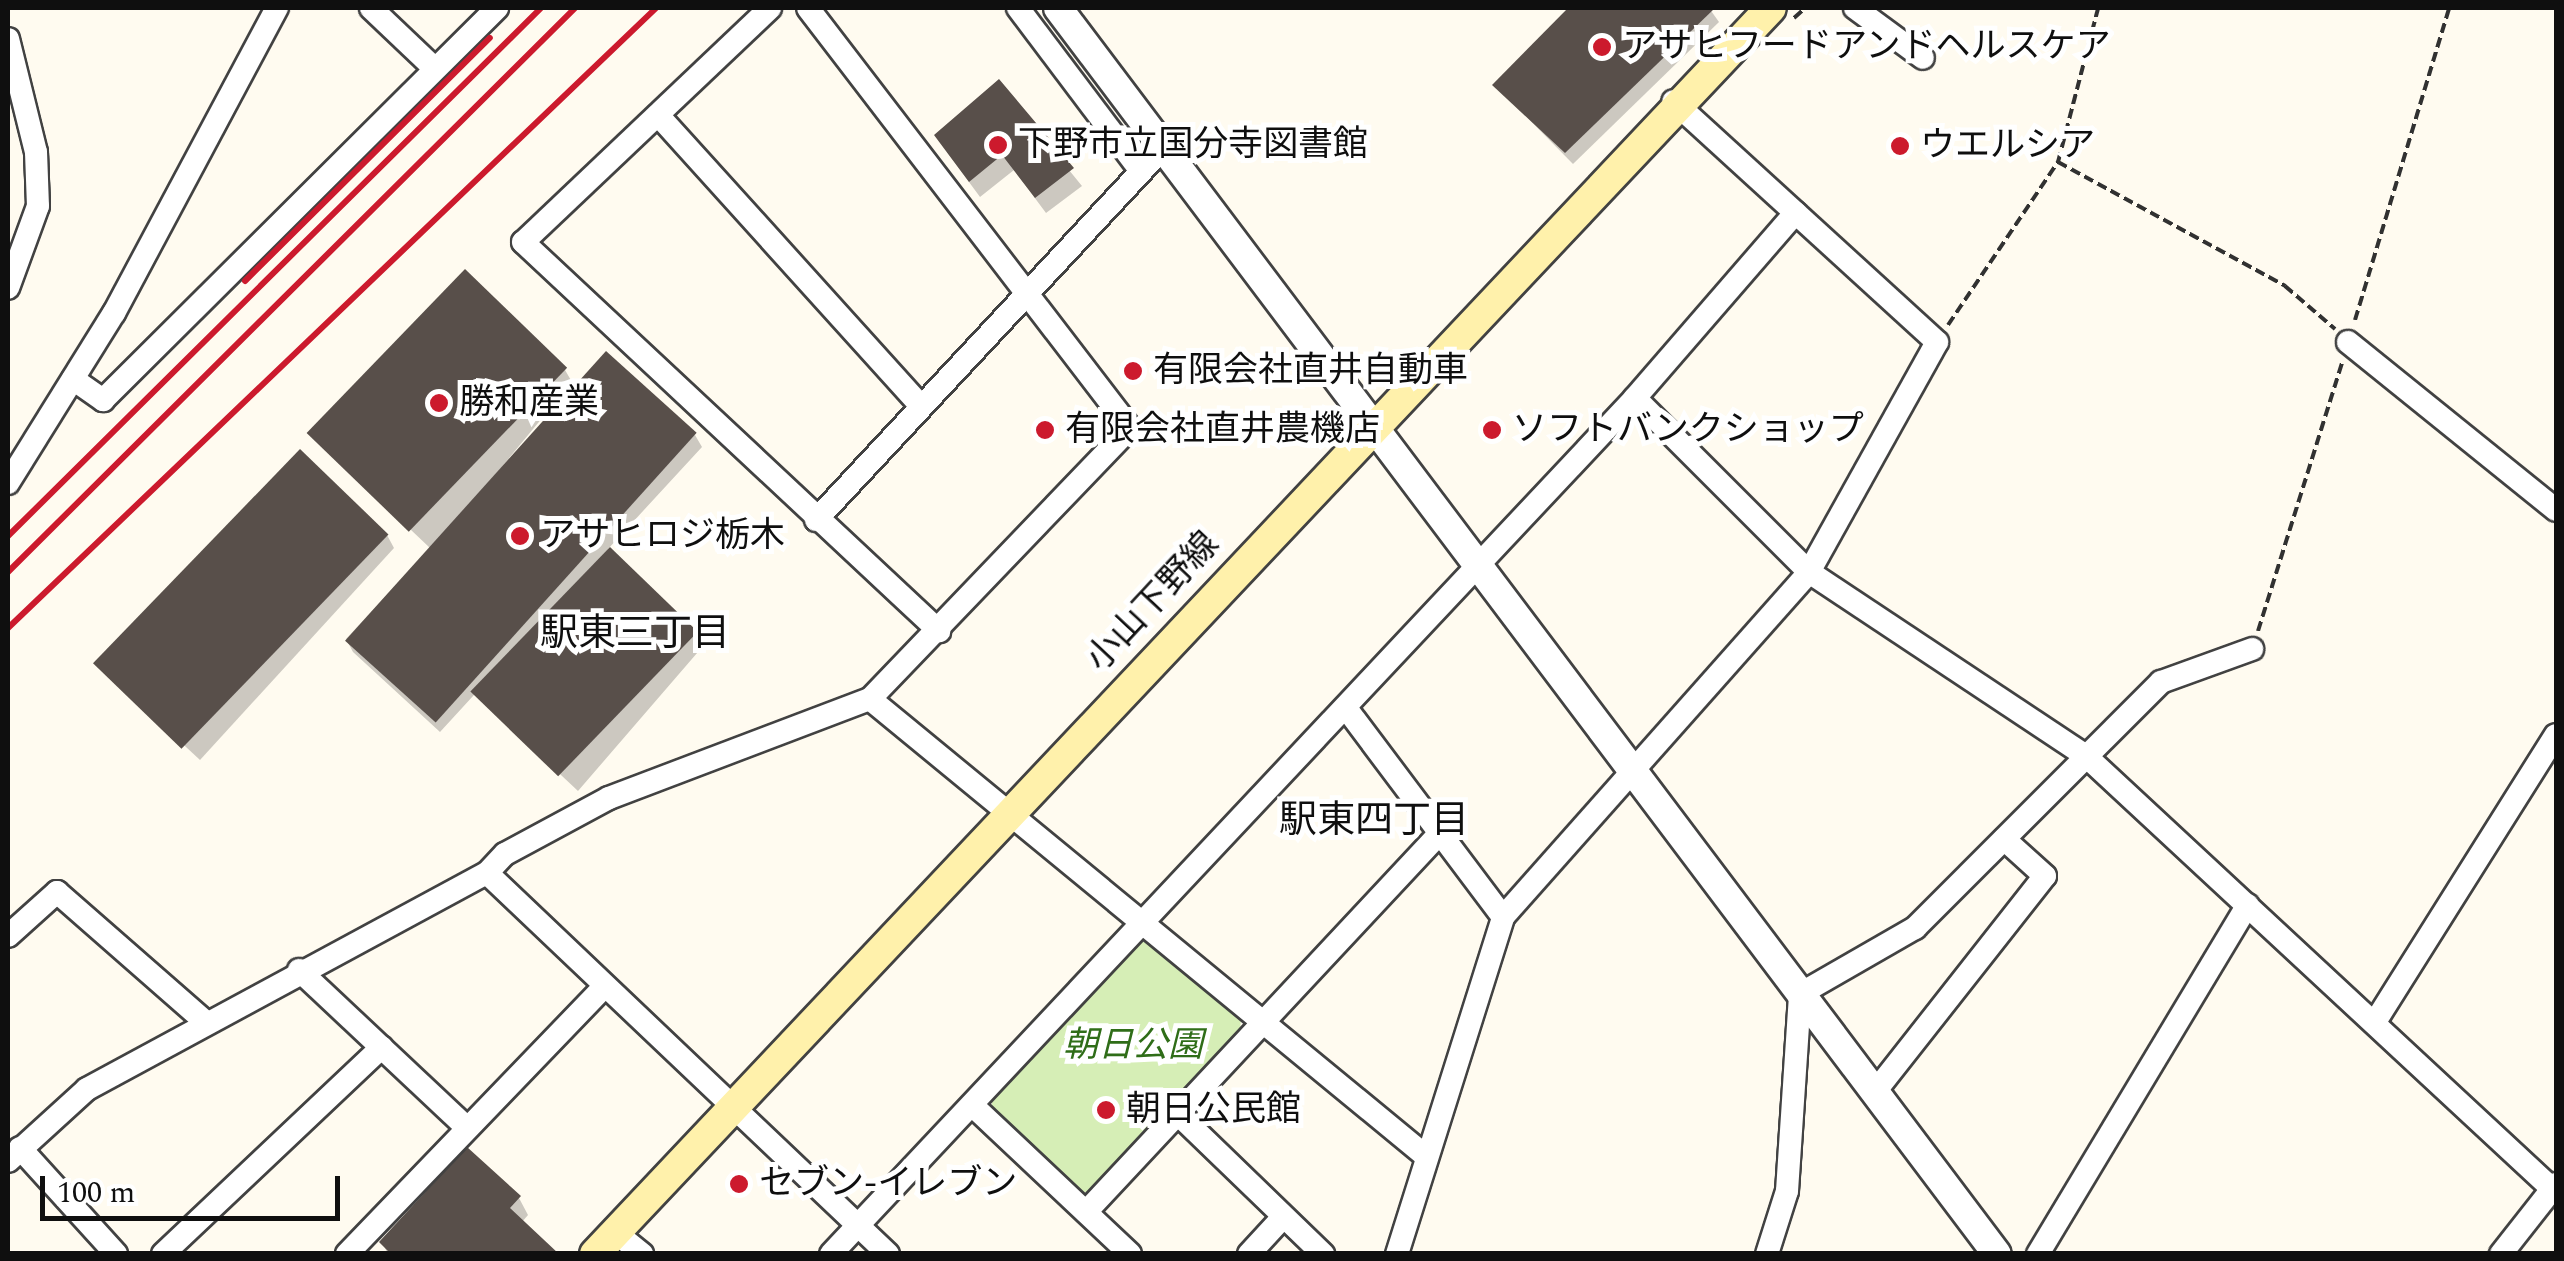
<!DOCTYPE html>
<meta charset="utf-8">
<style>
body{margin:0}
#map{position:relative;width:2564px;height:1261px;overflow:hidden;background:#fffbf0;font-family:Spectral,"Noto Sans JP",serif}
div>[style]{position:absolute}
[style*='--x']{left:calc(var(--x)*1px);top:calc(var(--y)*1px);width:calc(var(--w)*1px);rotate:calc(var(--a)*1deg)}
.green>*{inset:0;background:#d6eeb6}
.shadow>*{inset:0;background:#0003}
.building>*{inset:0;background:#584f4a;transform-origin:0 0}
.path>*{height:4px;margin-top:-2px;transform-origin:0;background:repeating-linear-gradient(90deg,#313131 0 10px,transparent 0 15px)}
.roads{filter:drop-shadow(2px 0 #424242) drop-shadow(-2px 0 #424242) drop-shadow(0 2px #424242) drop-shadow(0 -2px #424242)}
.minor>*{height:22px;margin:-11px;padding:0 11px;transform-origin:11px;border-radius:11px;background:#fff}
.tertiary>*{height:28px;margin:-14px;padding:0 14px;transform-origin:14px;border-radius:14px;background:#fff}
.secondary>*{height:30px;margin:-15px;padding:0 15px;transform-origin:15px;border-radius:15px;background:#fff1ab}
.rail>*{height:6px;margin:-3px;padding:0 3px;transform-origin:3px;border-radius:3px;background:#cc1a2d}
.dots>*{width:28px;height:28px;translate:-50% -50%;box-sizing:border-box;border:5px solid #fff;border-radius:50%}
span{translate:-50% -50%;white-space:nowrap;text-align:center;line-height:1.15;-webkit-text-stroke:10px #fff;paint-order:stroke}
.poi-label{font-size:35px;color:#0f0f0f}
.left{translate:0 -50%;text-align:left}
.street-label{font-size:35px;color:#0f0f0f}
.park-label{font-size:35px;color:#2f6d18;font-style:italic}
.neighbourhood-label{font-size:38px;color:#0f0f0f}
.frame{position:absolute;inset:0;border:10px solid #0f0f0f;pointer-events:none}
.scale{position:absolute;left:40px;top:1176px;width:300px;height:45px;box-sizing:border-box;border:5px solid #0f0f0f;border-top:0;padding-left:12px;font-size:30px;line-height:35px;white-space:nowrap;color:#0f0f0f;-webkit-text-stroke:8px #fff;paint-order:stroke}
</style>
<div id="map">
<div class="green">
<i style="clip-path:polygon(1137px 942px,1152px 942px,1241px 1018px,1240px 1032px,1092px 1192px,1078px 1192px,992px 1112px,992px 1096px)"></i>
</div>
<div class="shadow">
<i style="clip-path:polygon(1572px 8px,1709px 8px,1719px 22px,1573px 164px,1495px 85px)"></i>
<i style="clip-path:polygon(998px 83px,1082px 186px,1046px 213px,1014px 170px,980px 197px,947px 152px)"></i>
<i style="clip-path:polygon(565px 370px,572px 382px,481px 492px,695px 435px,702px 447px,608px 549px,704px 645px,578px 791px,479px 698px,507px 659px,440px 732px,353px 652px,346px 639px,430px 548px,314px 438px)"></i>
<i style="clip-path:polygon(387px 535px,394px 548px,200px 760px,101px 668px)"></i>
<i style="clip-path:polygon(519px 1198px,528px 1215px,522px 1222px,556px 1254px,388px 1254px,382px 1242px)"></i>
</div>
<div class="building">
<i style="clip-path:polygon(1568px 8px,1715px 8px,1565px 153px,1492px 85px)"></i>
<i style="clip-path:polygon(999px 79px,1074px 168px,1035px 198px,1002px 155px,969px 182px,934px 135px)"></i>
<i style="left:465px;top:269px;width:142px;height:228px;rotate:44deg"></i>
<i style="left:606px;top:351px;width:122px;height:390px;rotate:42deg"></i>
<i style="left:300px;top:449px;width:123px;height:298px;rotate:44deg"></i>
<i style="left:610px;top:547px;width:122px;height:201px;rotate:44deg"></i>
<i style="clip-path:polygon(467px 1147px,521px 1196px,510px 1208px,559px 1254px,391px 1254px,379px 1242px)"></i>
</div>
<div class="path">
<i style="--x:1794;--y:18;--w:15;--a:-42"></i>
<i style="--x:2058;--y:162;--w:259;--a:28.6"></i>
<i style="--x:2285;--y:286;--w:66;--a:40.7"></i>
<i style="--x:2355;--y:320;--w:326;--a:-73.2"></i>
<i style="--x:1948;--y:325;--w:197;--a:-56"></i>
<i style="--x:2058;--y:162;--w:159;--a:-75.4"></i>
<i style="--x:1361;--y:368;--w:33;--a:0"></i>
<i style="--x:2258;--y:631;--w:281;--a:-72.6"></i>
</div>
<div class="roads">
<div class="minor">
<i style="--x:371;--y:8;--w:87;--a:43.6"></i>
<i style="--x:770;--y:8;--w:340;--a:136.5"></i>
<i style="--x:523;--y:242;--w:570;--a:43.08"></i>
<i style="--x:1018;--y:8;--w:204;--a:53"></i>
<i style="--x:1855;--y:8;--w:84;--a:36.3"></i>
<i style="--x:8;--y:39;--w:116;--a:76.1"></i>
<i style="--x:36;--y:152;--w:54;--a:87.9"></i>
<i style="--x:38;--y:206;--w:87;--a:110.1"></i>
<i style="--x:658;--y:115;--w:392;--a:47.9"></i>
<i style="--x:2348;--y:342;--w:267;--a:38.9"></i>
<i style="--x:73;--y:379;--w:37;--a:35"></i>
<i style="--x:103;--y:400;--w:556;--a:-44.85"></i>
<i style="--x:1635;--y:398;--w:246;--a:45"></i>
<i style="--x:1809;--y:572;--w:334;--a:33.6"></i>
<i style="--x:2087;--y:757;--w:632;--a:42.88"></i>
<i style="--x:8;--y:483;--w:200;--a:-58.1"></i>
<i style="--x:114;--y:313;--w:346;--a:-61.9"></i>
<i style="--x:816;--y:520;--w:510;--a:-46.99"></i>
<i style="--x:870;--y:699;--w:721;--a:39.43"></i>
<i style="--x:1346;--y:708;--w:261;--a:53.1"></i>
<i style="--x:487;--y:873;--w:553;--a:43.53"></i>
<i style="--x:8;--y:936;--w:66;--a:-41.9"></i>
<i style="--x:57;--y:892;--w:193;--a:41.2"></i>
<i style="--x:299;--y:970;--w:231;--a:43.2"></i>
<i style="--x:2375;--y:1022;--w:339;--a:-57.8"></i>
<i style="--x:1874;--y:1093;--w:276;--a:-51.8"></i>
<i style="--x:2045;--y:876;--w:55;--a:-137.9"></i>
<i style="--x:972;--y:1105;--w:217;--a:43.3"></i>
<i style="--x:1178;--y:1114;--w:202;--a:44"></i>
<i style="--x:20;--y:1148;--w:143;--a:47.8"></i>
<i style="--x:8;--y:1161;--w:107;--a:-42.3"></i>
<i style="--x:87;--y:1089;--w:455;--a:-28.4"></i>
<i style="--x:487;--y:873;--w:26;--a:-47"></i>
<i style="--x:505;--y:854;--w:118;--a:-28.3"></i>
<i style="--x:609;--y:798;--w:279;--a:-20.8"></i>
<i style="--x:870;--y:699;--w:376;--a:-46.2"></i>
<i style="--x:1130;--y:428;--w:529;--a:-127.48"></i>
<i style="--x:1086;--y:1212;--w:520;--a:-46.95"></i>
<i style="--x:615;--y:1232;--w:35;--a:39"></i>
<i style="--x:163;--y:1254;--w:301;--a:-43.4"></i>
<i style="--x:347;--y:1254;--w:371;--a:-46.1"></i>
<i style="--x:831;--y:1254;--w:1174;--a:-46.79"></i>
<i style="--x:1635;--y:398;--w:245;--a:-49.1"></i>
<i style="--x:1249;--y:1254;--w:50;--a:-47.4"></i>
<i style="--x:1397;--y:1254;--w:353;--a:-72.5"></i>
<i style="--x:1503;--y:917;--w:461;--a:-48.4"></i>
<i style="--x:1809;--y:572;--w:263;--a:-60.9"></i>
<i style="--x:1937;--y:342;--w:357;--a:-137.6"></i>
<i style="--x:1767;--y:1254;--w:66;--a:-72.4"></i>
<i style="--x:1787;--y:1191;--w:197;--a:-86.2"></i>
<i style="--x:1800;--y:994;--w:133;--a:-29.9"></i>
<i style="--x:1915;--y:928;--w:348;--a:-45"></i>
<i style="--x:2161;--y:682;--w:97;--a:-19.9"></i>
<i style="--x:2038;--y:1254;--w:407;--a:-59"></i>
<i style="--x:2501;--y:1254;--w:89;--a:-51.8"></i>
</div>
<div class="tertiary">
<i style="--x:1058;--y:8;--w:1560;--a:53"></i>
</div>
<div class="secondary">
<i style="--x:595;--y:1254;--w:1713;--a:-46.66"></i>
</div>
</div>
<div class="rail">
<i style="--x:245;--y:281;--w:345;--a:-44.8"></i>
<i style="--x:8;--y:536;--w:750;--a:-44.73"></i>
<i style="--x:8;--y:572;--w:800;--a:-44.85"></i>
<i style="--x:8;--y:628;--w:897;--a:-43.73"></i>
</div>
<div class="dots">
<i style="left:1602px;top:47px;background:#cc1a2d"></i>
<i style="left:998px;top:145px;background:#cc1a2d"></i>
<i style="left:1900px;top:146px;background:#cc1a2d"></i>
<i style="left:1133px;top:371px;background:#cc1a2d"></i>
<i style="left:439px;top:403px;background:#cc1a2d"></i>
<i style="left:1045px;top:430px;background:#cc1a2d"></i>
<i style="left:1492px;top:430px;background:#cc1a2d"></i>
<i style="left:520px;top:536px;background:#cc1a2d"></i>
<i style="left:1106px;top:1110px;background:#cc1a2d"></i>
<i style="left:739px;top:1184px;background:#cc1a2d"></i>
</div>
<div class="poi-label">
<span class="left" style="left:1622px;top:47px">アサヒフードアンドヘルスケア</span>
<span class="left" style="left:1018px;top:145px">下野市立国分寺図書館</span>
<span class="left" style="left:1920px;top:146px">ウエルシア</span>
<span class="left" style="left:1153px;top:371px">有限会社直井自動車</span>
<span class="left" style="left:459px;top:403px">勝和産業</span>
<span class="left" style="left:1065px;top:430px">有限会社直井農機店</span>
<span class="left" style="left:1512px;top:430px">ソフトバンクショップ</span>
<span class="left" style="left:540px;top:536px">アサヒロジ栃木</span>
<span class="left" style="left:1126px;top:1110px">朝日公民館</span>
<span class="left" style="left:759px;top:1184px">セブン-イレブン</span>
</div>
<div class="street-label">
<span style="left:1153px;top:602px;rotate:-47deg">小山下野線</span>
</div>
<div class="park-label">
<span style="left:1133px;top:1046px">朝日公園</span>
</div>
<div class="neighbourhood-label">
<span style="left:635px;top:635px">駅東三丁目</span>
<span style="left:1374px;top:822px">駅東四丁目</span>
</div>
<div class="frame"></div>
<div class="scale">100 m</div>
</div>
